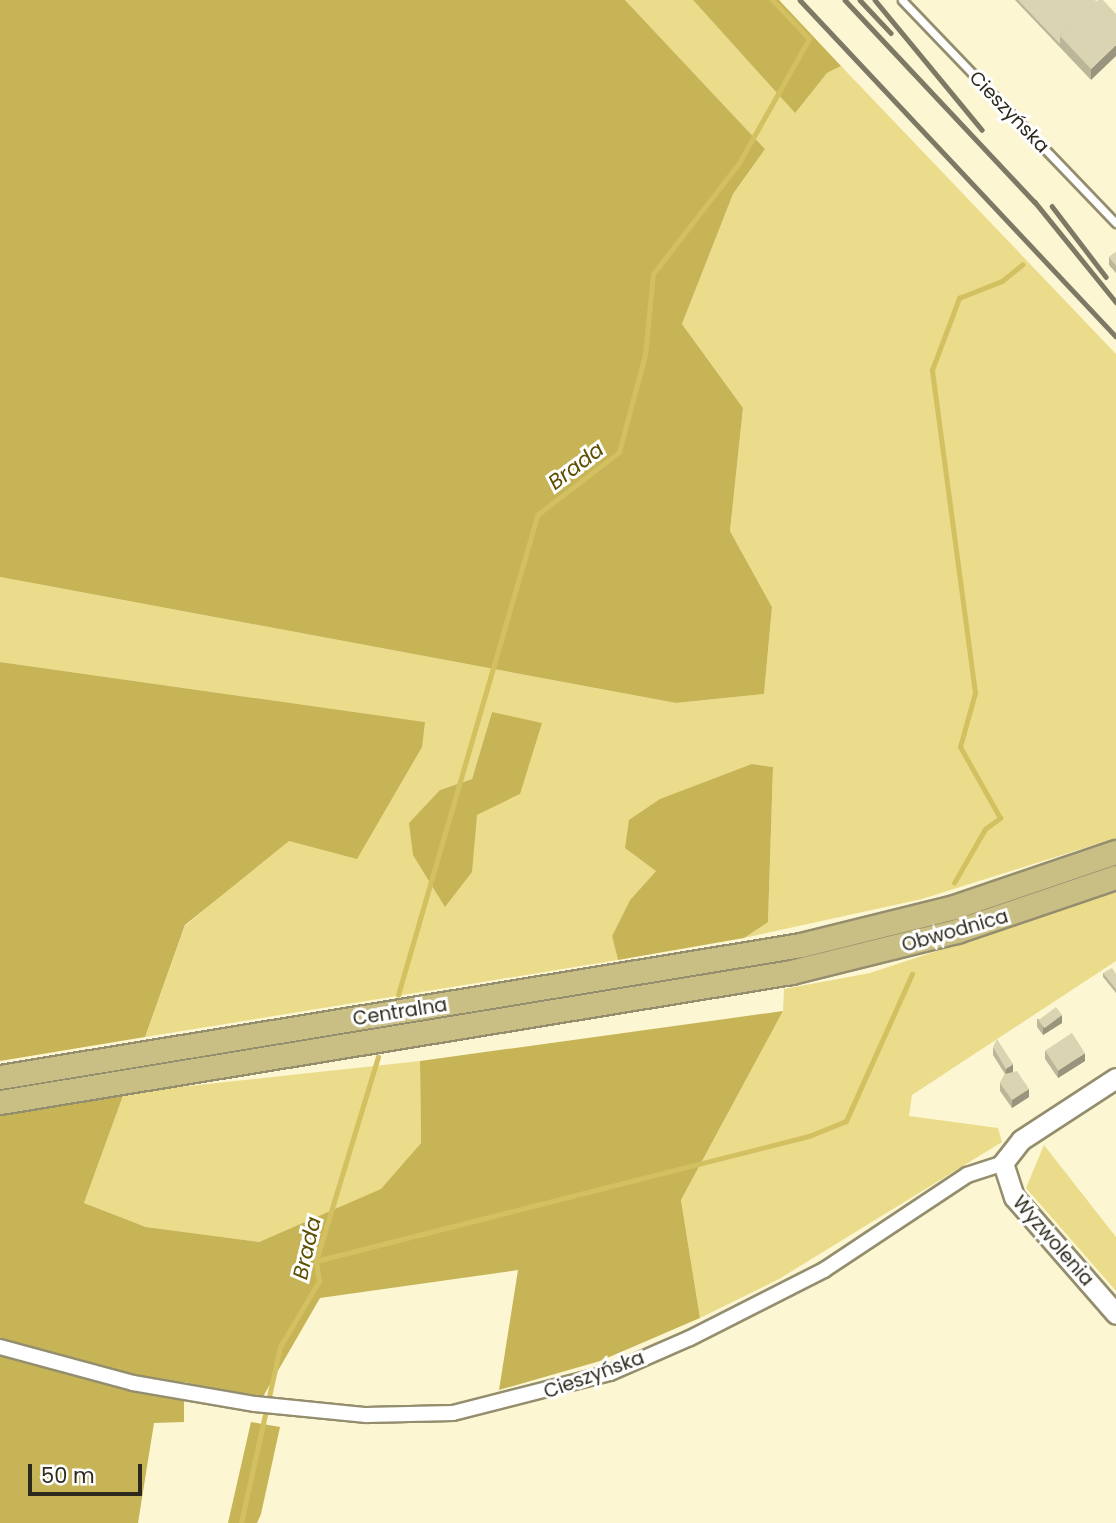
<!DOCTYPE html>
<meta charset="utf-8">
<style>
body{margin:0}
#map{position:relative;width:1116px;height:1523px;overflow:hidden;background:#fcf6d3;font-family:Poppins,sans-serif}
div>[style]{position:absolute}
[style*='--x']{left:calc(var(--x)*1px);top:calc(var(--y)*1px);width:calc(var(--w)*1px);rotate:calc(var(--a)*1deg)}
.green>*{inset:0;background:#ebdc8b}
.forest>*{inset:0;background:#c7b456}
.stream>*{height:4.5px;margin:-2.25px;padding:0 2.25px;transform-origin:2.25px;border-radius:2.25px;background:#d2c061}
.roads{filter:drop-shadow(2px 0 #948e6e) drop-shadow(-2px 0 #948e6e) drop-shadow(0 2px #948e6e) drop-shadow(0 -2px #948e6e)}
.lane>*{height:7px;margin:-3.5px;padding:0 3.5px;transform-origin:3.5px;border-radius:3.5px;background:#fff}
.street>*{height:14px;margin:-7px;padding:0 7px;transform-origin:7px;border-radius:7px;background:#fff}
.secondary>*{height:19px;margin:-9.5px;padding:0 9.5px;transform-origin:9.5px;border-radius:9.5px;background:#fff}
.primary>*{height:23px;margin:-11.5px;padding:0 11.5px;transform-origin:11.5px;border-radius:11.5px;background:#c9be83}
.rail>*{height:4.5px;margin:-2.25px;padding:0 2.25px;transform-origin:2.25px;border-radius:2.25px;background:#7d7964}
.wall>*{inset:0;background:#bbb699}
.shaded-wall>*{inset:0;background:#99947d}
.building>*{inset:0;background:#dad4b2;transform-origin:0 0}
span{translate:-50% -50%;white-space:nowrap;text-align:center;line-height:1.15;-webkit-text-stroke:6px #fff;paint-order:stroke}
.street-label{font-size:19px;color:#2d2a1d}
.water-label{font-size:21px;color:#5c4f01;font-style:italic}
.scale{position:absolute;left:28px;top:1464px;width:114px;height:32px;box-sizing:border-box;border:4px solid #2d2a1d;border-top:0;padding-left:9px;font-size:21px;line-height:24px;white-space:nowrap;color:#2d2a1d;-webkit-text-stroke:5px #fff;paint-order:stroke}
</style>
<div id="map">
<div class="green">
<i style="clip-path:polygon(evenodd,625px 0,693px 0,794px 112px,827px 73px,841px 66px,1116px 354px,1116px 838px,922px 899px,744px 938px,768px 921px,773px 767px,752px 764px,630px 900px,612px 936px,618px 960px,145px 1037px,185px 926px,425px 722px,0 662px,0 577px,676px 703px,764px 694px,772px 607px,730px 531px,743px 408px,682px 324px,733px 194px,765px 149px,625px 0,492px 712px,520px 794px,477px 815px,470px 845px,440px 790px,472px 779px,492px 712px)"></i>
<i style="clip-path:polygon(1116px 892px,1116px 961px,912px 1095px,909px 1116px,998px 1128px,1002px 1142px,779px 1279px,700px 1318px,681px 1200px,783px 1011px,784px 989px,870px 973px)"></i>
<i style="clip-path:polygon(420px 1061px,421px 1143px,381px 1190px,259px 1242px,146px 1227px,84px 1203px,124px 1093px)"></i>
<i style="clip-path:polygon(1044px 1145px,1116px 1237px,1116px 1291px,1026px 1188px)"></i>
</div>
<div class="forest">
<i style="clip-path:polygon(0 0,625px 0,765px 149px,733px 194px,682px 324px,743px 408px,730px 531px,772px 607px,764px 694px,676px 703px,0 577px)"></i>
<i style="clip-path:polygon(693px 0,779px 0,841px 66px,827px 73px,795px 113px)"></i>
<i style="clip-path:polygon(0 662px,425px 722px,422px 747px,357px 859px,289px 841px,185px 925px,145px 1037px,0 1061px)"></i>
<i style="clip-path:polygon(492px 712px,542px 723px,520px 794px,477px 815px,472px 872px,445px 907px,413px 855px,409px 823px,440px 790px,472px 779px)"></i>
<i style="clip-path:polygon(752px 764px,773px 767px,768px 922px,744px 938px,618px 960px,612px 936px,630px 900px,656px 871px,625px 848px,629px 820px,660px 799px)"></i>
<i style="clip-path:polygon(783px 1011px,681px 1200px,700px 1318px,600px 1361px,499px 1390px,518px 1270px,320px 1298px,261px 1400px,184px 1382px,184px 1422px,154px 1423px,138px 1523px,0 1523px,0 1114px,124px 1093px,84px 1203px,146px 1227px,259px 1242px,381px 1189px,421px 1143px,420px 1061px)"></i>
<i style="clip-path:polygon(251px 1422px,280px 1427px,261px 1514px,257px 1523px,228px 1523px)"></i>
</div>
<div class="stream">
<i style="--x:954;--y:883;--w:62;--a:-60.1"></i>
<i style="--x:985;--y:829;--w:19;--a:-36"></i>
<i style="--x:1000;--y:818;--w:81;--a:-119.4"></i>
<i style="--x:960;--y:747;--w:56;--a:-74.5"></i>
<i style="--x:975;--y:693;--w:326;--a:-97.6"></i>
<i style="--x:932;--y:370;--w:77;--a:-69.4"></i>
<i style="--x:959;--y:298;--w:46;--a:-21.6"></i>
<i style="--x:1002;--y:281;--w:26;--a:-39"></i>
<i style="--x:398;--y:995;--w:500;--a:-73.8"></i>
<i style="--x:537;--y:515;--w:103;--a:-37.5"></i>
<i style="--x:619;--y:452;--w:100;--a:-75"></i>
<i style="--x:645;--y:355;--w:81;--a:-84.4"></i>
<i style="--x:653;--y:274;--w:140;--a:-52.2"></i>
<i style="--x:739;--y:163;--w:142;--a:-60.6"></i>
<i style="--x:809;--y:39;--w:54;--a:-133.5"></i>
<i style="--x:316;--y:1261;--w:509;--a:-14.23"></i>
<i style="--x:809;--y:1136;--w:40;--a:-22"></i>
<i style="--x:846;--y:1121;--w:161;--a:-65.8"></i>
<i style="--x:241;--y:1523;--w:180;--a:-77.5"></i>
<i style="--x:280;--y:1347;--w:77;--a:-59.4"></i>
<i style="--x:319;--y:1281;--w:20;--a:-99"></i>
<i style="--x:316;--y:1261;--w:213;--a:-73.1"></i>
</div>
<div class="roads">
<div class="lane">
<i style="--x:902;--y:0;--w:309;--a:46.2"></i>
</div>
<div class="street">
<i style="--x:0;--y:1347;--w:138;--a:15.1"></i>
<i style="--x:133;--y:1383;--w:124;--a:9.8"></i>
<i style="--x:255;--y:1404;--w:112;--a:5.7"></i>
<i style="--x:366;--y:1415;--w:87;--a:-1.3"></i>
<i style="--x:453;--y:1413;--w:162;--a:-14.3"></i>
<i style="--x:610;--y:1373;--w:87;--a:-23.6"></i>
<i style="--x:690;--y:1338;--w:150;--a:-26.9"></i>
<i style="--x:824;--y:1270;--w:172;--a:-33.6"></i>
<i style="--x:967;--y:1175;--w:38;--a:-18"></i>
</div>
<div class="secondary">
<i style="--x:1116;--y:1078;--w:113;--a:146.9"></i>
<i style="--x:1021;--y:1140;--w:29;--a:128"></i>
<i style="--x:1003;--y:1163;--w:36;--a:72"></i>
<i style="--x:1014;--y:1197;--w:155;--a:48.9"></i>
</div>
<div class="primary">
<i style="--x:0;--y:1077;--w:812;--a:-9.36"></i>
<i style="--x:801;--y:945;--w:158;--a:-13.9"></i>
<i style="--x:954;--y:907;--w:171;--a:-18.8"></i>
<i style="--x:0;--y:1102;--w:802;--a:-9.33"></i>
<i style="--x:791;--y:972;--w:171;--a:-13.9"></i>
<i style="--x:957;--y:931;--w:168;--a:-18.8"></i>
</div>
</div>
<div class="rail">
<i style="--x:800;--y:0;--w:461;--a:46.8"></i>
<i style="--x:845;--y:0;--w:277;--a:46.8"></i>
<i style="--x:1035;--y:202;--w:129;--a:51"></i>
<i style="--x:860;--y:0;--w:45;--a:46.8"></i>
<i style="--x:875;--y:0;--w:168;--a:50.5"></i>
<i style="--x:1052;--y:206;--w:89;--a:52.7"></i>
</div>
<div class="wall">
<i style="clip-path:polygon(1015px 0,1095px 0,1091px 80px)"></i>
<i style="clip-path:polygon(1116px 252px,1116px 273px,1109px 265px,1109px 257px)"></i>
<i style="clip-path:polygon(1103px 973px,1116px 974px,1116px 993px,1103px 977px)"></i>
<i style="clip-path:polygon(1037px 1019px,1062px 1023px,1043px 1035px,1037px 1027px)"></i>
<i style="clip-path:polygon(993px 1047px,1013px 1072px,1029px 1097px,1012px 1108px,1000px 1091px,1000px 1083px,1005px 1074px,993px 1055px)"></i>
<i style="clip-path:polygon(1045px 1051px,1085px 1061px,1058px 1078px,1045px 1059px)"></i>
</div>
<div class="shaded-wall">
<i style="clip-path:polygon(1116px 45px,1116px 56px,1091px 80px,1091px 69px)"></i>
<i style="clip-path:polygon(1062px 1015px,1062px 1023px,1043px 1035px,1043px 1027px)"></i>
<i style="clip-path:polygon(1085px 1053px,1085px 1061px,1058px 1078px,1058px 1071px)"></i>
<i style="clip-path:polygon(1013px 1064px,1013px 1072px,1006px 1077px,1006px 1069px)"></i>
<i style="clip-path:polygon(1029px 1089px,1029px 1097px,1012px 1108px,1012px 1100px)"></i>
</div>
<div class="building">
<i style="clip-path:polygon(1018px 0,1095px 0,1097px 2px,1060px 36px,1060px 44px)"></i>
<i style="clip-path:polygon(1098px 0,1103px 0,1116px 14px,1116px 45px,1091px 69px,1060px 36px)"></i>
<i style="clip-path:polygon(1116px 252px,1116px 266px,1109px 257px)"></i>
<i style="clip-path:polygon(1112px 968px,1116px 974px,1116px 989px,1103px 973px)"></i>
<i style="left:1056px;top:1007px;width:10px;height:22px;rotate:53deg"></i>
<i style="left:1072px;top:1033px;width:24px;height:32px;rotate:57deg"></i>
<i style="clip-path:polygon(997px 1039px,1013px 1064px,1006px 1069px,993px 1047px)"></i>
<i style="clip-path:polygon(1017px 1071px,1029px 1089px,1012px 1100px,1000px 1083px,1005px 1074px)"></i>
</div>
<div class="street-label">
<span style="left:1009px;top:112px;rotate:46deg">Cieszyńska</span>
<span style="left:955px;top:931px;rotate:-16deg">Obwodnica</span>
<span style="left:400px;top:1012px;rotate:-9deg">Centralna</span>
<span style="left:1053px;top:1241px;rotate:49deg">Wyzwolenia</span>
<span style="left:594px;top:1375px;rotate:-20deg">Cieszyńska</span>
</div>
<div class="water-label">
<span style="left:576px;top:466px;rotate:-37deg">Brada</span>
<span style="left:307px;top:1248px;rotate:-77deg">Brada</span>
</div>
<div class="scale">50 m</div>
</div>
